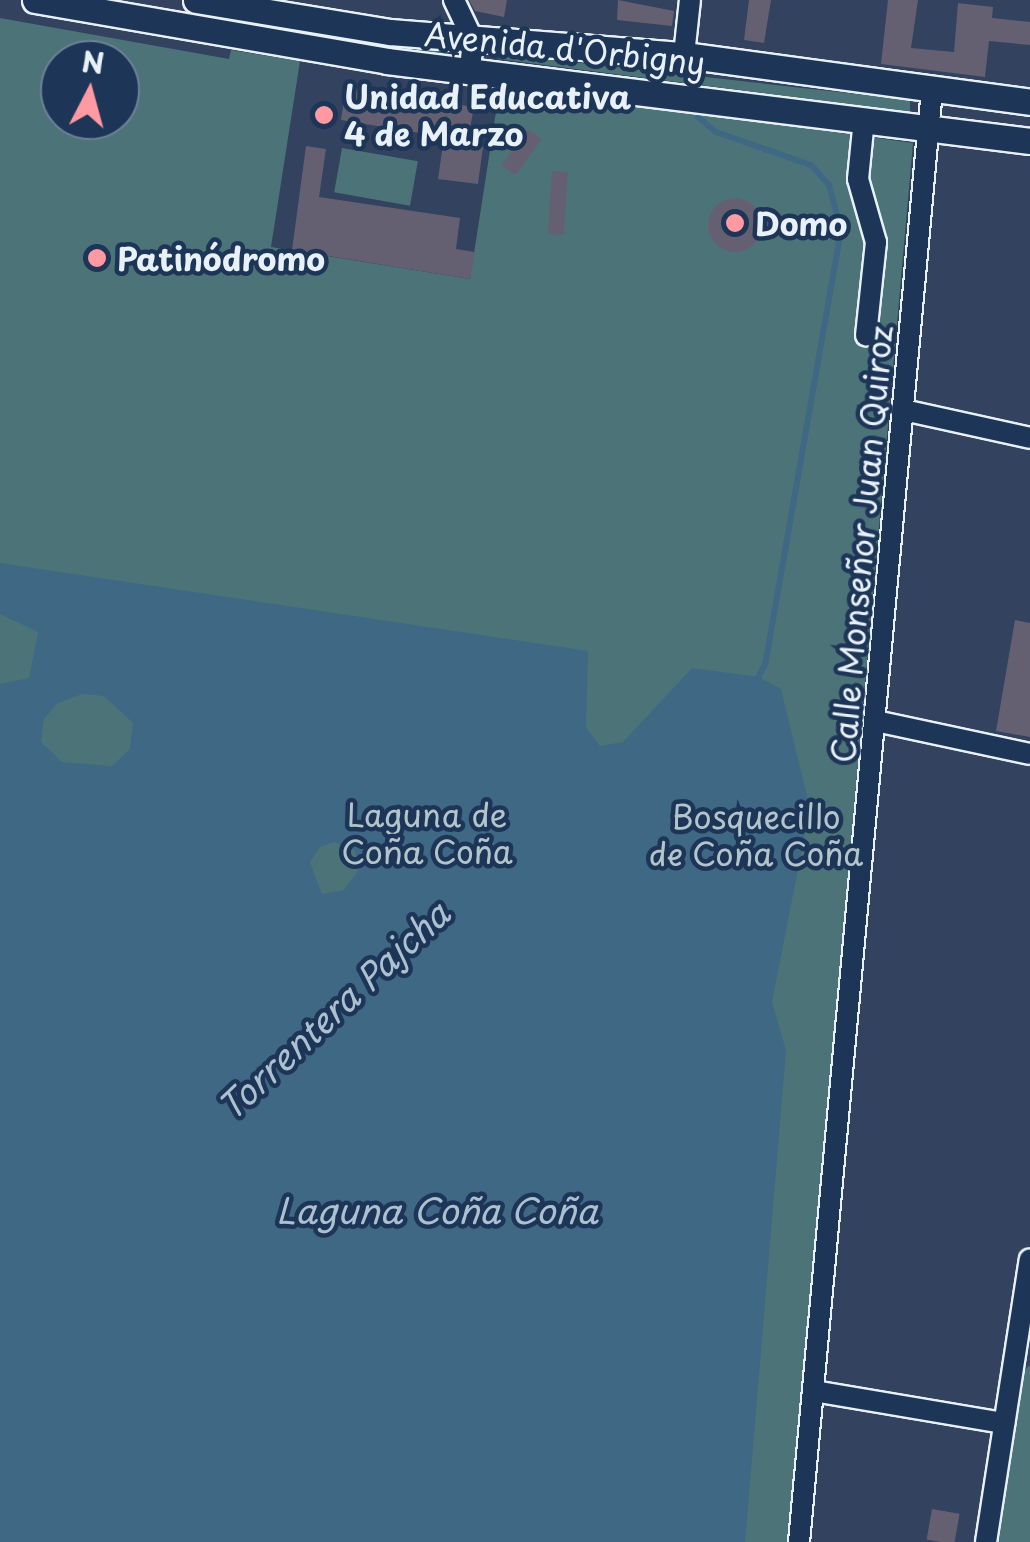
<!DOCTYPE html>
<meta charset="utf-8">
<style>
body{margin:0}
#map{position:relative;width:1030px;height:1542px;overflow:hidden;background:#32425f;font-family:"Playpen Sans",sans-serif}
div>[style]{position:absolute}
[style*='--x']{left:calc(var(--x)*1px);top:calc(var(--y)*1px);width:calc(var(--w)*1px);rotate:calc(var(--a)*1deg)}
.green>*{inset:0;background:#4c7478;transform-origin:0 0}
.water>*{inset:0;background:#3e6884}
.stream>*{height:6px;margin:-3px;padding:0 3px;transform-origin:3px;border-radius:3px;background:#3e6884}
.building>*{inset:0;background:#646071;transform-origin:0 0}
.round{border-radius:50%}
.roads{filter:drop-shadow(2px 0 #e8f1f8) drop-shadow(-2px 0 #e8f1f8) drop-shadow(0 2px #e8f1f8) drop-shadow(0 -2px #e8f1f8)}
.minor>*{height:20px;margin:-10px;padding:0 10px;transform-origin:10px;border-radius:10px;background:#1d3557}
.major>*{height:25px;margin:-12.5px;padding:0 12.5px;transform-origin:12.5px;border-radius:12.5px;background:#1d3557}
.dots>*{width:28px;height:28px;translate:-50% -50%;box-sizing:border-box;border:5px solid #1d3557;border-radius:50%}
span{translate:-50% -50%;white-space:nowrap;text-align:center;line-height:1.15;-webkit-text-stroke:9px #1d3557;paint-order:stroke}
.street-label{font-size:32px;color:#e8f1f8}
.poi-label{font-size:32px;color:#e8f1f8;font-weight:700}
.left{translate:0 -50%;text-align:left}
.park-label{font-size:32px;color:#b1c5cb}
.water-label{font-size:35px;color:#acc1cf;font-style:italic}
.north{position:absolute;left:40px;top:40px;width:100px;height:100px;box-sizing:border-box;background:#1d3557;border:2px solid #6e8097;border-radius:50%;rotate:6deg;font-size:28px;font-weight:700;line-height:40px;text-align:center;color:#e8f1f8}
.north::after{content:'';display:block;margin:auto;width:35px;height:45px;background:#ff9aa2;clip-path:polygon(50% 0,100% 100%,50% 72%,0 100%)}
</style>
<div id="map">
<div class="green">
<i style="clip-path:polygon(106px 0,449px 49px,448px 55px,394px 50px)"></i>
<i style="clip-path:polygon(evenodd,0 18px,229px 59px,231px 50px,300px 61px,271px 247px,470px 279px,500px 86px,913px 143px,789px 1542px,0 1542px,0 18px,60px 60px,120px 60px,120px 120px,60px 120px,60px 60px)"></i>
<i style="clip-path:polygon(500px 54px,910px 100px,910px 112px,499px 59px)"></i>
<i style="left:342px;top:148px;width:77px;height:45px;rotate:10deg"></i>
<i style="clip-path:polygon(1030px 1365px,1030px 1542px,997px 1542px,1022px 1372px)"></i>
</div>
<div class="water">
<i style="clip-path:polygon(evenodd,0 563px,588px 651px,586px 728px,600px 746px,623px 742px,692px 668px,759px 677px,781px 689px,810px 808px,772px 1002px,786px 1050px,745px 1542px,0 1542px,0 684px,29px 678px,38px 632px,0 614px,0 563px,82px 694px,104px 696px,133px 723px,130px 749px,112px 766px,62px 762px,41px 742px,44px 719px,58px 703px,82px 694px,0 563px,334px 842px,354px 850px,360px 868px,344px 890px,322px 894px,310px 862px,320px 847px,334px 842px)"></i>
</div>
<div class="stream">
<i style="--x:698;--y:117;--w:23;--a:40"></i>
<i style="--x:716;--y:132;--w:101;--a:19.2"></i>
<i style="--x:811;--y:165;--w:27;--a:48"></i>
<i style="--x:829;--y:185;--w:47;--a:75.1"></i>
<i style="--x:841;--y:230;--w:441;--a:99.9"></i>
<i style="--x:765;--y:664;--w:20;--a:117"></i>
</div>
<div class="building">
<i style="clip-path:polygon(469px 0,507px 0,504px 17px,475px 11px)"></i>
<i style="clip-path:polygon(618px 0,674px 11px,672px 26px,617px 20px)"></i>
<i style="clip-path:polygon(749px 0,771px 0,764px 43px,744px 40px)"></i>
<i style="clip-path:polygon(888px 0,918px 0,911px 48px,954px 52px,958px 3px,993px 7px,992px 18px,1030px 22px,1030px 45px,989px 41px,985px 77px,881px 64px)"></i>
<i style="clip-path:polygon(346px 87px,474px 107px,467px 144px,483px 147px,478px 184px,438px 179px,444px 137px,341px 120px)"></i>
<i style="left:528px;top:129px;width:17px;height:45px;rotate:36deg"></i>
<i style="clip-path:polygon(306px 146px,326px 149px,319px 197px,460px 218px,456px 249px,475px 252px,470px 279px,292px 250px)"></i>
<i style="left:552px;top:171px;width:16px;height:63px;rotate:4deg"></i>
<i class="round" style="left:708px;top:198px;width:54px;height:54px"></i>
<i style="clip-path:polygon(1015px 620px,1030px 623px,1030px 737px,996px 731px)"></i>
<i style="left:932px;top:1509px;width:28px;height:31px;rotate:10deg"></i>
</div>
<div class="roads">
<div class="minor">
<i style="--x:454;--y:0;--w:44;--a:64.6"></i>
<i style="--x:473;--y:40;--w:29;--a:96"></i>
<i style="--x:684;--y:55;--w:55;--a:-83.8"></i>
<i style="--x:864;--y:119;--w:60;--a:95.7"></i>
<i style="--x:858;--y:179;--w:66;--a:74.1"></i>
<i style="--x:876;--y:242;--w:94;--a:96.1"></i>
<i style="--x:903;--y:410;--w:130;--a:12.4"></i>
<i style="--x:876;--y:721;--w:157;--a:12.1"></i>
<i style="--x:814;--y:1391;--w:193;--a:9.6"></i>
<i style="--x:799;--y:1542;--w:1459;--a:-84.77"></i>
<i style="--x:986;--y:1542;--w:286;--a:-81.2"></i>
</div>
<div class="major">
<i style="--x:35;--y:0;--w:357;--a:9.8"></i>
<i style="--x:387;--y:61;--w:648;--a:7.09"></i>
<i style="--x:196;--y:0;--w:197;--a:9.4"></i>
<i style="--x:390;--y:32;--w:295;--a:4.5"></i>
<i style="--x:684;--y:55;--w:349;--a:7.7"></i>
</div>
</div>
<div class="dots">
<i style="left:324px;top:115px;background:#ff9aa2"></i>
<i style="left:735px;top:223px;background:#ff9aa2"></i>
<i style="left:97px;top:258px;background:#ff9aa2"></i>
</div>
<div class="street-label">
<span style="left:565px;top:48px;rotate:6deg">Avenida d'Orbigny</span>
<span style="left:861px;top:544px;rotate:-85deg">Calle Monseñor Juan Quiroz</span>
</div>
<div class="poi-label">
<span class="left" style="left:344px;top:115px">Unidad Educativa<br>4 de Marzo</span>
<span class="left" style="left:755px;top:223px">Domo</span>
<span class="left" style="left:117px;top:258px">Patinódromo</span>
</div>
<div class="park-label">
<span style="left:427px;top:833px">Laguna de<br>Coña Coña</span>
<span style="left:756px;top:835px">Bosquecillo<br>de Coña Coña</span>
</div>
<div class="water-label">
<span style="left:333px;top:1010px;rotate:-43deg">Torrentera Pajcha</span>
<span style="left:437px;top:1210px">Laguna Coña Coña</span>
</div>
<div class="north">N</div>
</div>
